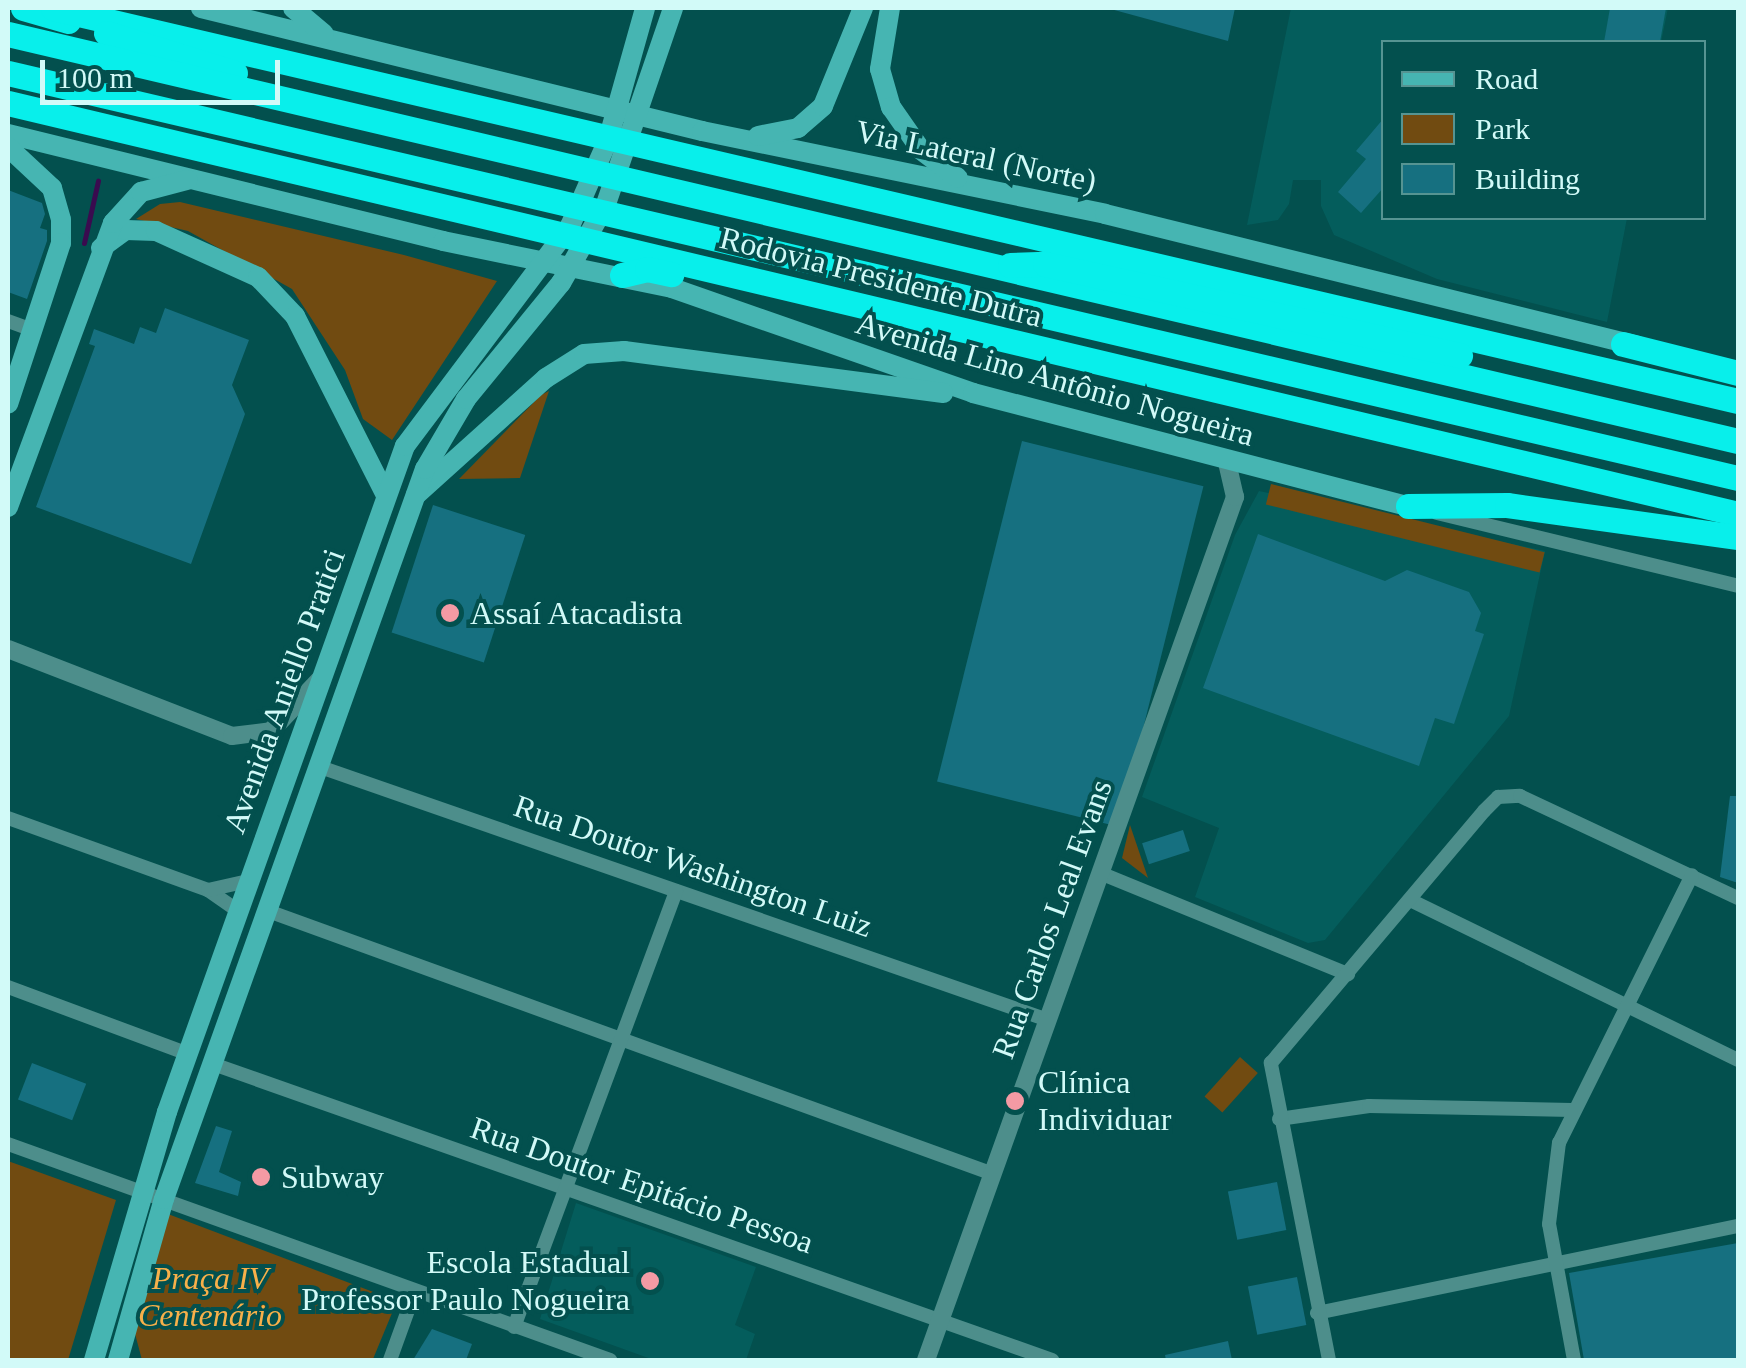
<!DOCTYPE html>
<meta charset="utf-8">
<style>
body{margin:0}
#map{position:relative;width:1746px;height:1368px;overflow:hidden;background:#03504e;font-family:"Times New Roman",serif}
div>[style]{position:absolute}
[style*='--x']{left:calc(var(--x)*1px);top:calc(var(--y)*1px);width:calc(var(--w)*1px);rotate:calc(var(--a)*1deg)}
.built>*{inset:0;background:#045d5c}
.green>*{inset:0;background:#714b11;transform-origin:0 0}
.stream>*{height:5px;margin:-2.5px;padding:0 2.5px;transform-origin:2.5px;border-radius:2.5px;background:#3a0b4f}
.building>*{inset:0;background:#167080;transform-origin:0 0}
.minor>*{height:14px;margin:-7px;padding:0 7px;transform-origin:7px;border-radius:7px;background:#4d8e8b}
.tertiary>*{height:18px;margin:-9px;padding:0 9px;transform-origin:9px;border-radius:9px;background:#4d8e8b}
.secondary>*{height:20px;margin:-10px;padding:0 10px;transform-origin:10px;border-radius:10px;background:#46b5b2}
.motorway>*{height:25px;margin:-12.5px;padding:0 12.5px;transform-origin:12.5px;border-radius:12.5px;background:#08efeb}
.dots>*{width:28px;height:28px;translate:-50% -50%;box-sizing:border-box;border:5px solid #03504e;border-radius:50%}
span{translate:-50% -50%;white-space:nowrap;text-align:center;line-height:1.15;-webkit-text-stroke:8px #03504e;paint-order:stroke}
.street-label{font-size:32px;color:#d2faf8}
.poi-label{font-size:32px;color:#d2faf8}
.left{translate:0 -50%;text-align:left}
.right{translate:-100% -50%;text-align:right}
.park-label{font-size:32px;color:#f7b04a;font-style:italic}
.frame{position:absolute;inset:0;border:10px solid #d2faf8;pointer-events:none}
.legend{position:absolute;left:1381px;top:40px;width:325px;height:180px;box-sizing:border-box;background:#03504e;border:2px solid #569492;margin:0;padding:12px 18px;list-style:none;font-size:30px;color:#d2faf8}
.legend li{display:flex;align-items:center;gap:20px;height:50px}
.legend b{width:50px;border:2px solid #569492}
.scale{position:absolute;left:40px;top:60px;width:240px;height:45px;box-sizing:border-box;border:5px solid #d2faf8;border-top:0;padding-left:12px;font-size:30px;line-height:35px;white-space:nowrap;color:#d2faf8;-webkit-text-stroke:8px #03504e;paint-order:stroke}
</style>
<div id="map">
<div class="built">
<i style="clip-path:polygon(1291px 8px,1668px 8px,1661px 42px,1384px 42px,1384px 218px,1627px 218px,1607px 322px,1437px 279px,1334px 235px,1321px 206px,1321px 180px,1293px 180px,1289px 204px,1278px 220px,1247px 225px)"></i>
<i style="clip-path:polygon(1259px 491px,1545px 551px,1509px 716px,1325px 940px,1308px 943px,1195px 897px,1219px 828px,1142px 797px,1235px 535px)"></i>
<i style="clip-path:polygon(576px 1203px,756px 1267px,735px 1325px,755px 1334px,746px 1360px,654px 1360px,540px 1319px)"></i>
</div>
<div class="green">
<i style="clip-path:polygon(180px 202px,404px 255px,497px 281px,392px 440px,363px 419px,345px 370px,292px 289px,188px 231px,136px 219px,160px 204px)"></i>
<i style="clip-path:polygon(549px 391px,520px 478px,459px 479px,541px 395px)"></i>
<i style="left:1271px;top:484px;width:282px;height:21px;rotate:14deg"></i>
<i style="clip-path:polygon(1130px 825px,1148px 878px,1122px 858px)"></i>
<i style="left:1240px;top:1057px;width:24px;height:53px;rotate:42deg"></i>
<i style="clip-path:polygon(8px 1161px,116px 1200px,68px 1360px,8px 1360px)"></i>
<i style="clip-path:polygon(168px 1214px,397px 1301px,373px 1359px,142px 1360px,134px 1330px)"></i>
</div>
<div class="stream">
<i style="--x:84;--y:243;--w:64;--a:-77.3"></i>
</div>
<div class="building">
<i style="clip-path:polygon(1107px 8px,1235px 8px,1228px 41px)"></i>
<i style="clip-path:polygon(1610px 8px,1666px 8px,1660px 42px,1604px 42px)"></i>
<i style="clip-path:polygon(1384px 118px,1384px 187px,1361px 213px,1338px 192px,1366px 159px,1356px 151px)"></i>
<i style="clip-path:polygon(8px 190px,42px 203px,45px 214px,40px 228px,47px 230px,47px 241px,27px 299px,8px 292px)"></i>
<i style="clip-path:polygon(165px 308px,249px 340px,232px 385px,245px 414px,191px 564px,36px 507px,95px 346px,89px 344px,94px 329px,134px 344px,140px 327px,156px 333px)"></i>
<i style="left:1022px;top:441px;width:187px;height:351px;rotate:14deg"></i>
<i style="left:433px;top:505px;width:97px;height:134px;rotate:18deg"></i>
<i style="clip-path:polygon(1258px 534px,1385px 581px,1407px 570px,1469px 592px,1481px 613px,1475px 631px,1484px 634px,1454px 724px,1435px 718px,1419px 766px,1203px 688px)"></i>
<i style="clip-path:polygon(1730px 796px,1738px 796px,1738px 883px,1720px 877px)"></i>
<i style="left:1183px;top:830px;width:22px;height:43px;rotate:72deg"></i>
<i style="left:32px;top:1063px;width:58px;height:39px;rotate:21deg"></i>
<i style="clip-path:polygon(216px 1126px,232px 1131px,219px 1172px,241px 1182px,238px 1196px,195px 1183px)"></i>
<i style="left:1277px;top:1182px;width:49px;height:50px;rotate:79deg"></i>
<i style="clip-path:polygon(1738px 1243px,1738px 1360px,1584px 1360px,1569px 1273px)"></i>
<i style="left:1297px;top:1277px;width:49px;height:50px;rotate:79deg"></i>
<i style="clip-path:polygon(432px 1329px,472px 1344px,466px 1360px,413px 1360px)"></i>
<i style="clip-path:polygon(1228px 1341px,1232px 1360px,1166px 1360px,1165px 1355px)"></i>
</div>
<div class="minor">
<i style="--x:8;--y:321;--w:27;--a:20"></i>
<i style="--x:1437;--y:513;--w:310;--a:13.6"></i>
<i style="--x:320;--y:767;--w:771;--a:19.16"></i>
<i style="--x:8;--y:818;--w:213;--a:19.8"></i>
<i style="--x:208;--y:890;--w:35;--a:35"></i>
<i style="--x:1100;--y:873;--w:268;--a:22.2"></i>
<i style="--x:208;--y:890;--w:41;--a:-12.7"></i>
<i style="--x:1410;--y:900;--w:365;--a:26"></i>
<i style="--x:268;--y:911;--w:771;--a:19.94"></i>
<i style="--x:8;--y:987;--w:192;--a:20.4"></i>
<i style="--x:213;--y:1064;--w:890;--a:19.43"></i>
<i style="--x:1279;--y:1119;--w:91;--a:-8.2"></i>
<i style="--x:1369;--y:1106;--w:203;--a:1.1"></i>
<i style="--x:8;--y:1144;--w:640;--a:19.74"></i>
<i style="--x:1317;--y:1313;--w:430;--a:-11.7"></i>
<i style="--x:514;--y:1327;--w:465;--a:-69.6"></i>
<i style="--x:390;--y:1360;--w:73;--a:-70.1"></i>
<i style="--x:1329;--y:1360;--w:303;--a:-101.1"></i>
<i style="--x:1271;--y:1063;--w:330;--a:-49.8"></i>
<i style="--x:1484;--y:811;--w:20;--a:-45"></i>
<i style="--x:1498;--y:797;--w:22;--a:-3"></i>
<i style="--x:1520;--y:796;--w:241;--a:25.1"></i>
<i style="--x:1574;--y:1360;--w:138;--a:-100.4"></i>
<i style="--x:1549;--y:1224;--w:82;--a:-83"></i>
<i style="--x:1559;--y:1143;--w:299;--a:-63.6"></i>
</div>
<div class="tertiary">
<i style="--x:8;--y:649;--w:240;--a:21.2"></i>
<i style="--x:232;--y:736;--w:39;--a:-7"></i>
<i style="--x:271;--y:731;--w:70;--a:-46.7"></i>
<i style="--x:926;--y:1360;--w:917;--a:-70.3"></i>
<i style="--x:1235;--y:497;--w:37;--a:-103"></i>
</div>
<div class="secondary">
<i style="--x:201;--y:8;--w:516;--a:13.79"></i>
<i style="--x:702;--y:131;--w:411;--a:11.6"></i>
<i style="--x:1105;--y:214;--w:549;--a:13.91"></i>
<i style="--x:293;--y:8;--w:40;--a:40"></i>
<i style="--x:890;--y:8;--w:62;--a:99.3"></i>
<i style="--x:880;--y:69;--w:40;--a:74"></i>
<i style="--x:891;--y:107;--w:52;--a:55.1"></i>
<i style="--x:921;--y:150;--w:46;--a:37.1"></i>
<i style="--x:8;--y:134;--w:448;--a:13.8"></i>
<i style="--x:443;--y:241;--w:234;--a:11.6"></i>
<i style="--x:672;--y:288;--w:319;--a:19.2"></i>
<i style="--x:973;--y:393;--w:449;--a:14.6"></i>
<i style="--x:758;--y:136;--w:41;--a:-11.3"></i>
<i style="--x:798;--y:128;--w:33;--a:-41"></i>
<i style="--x:823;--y:106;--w:106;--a:-67.8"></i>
<i style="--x:8;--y:147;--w:60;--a:43"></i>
<i style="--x:52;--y:188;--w:33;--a:74"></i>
<i style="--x:61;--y:220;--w:23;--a:90"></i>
<i style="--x:61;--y:243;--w:169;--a:108.2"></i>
<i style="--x:101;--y:248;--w:31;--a:-36"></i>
<i style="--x:126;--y:230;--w:30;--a:2"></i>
<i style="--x:156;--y:231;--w:112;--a:24.3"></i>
<i style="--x:258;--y:277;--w:54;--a:46.5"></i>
<i style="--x:295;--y:316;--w:201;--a:63.1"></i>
<i style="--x:416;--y:495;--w:175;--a:-42"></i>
<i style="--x:546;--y:378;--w:45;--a:-32.3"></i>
<i style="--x:584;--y:354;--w:40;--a:-4.3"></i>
<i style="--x:624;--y:351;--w:322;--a:7.5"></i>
<i style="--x:8;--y:507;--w:303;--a:-69.7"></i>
<i style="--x:113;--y:223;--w:42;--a:-47.9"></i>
<i style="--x:141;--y:192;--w:48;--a:-14.6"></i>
<i style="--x:94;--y:1360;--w:259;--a:-73.6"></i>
<i style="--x:167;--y:1112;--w:707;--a:-70.34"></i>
<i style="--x:405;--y:446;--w:275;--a:-53.1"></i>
<i style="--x:570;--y:226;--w:94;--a:-66.2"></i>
<i style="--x:608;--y:140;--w:137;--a:-74.3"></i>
<i style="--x:118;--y:1360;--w:167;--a:-74.1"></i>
<i style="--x:164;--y:1199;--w:775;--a:-70.33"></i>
<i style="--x:425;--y:469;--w:81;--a:-59.6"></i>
<i style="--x:466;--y:399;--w:150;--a:-50.7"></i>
<i style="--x:561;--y:283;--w:91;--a:-60.3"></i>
<i style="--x:606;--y:204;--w:207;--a:-71.1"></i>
</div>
<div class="motorway">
<i style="--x:23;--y:8;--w:47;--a:16.1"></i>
<i style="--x:53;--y:8;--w:1730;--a:13.13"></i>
<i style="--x:106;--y:33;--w:135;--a:17.2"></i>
<i style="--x:8;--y:34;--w:1777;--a:13.24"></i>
<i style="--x:8;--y:73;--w:1777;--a:13.18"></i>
<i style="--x:8;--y:103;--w:1778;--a:13.36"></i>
<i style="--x:1010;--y:265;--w:35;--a:-2"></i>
<i style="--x:1045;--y:264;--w:425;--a:12.4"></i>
<i style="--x:622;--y:275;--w:26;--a:-13"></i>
<i style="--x:647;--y:269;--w:25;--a:12"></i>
<i style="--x:1623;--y:344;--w:119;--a:14.2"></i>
<i style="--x:1408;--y:506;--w:99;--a:-0.6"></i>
<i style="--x:1507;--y:505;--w:233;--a:7.9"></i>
</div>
<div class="dots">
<i style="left:450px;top:613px;background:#f49aa4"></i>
<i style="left:1015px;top:1101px;background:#f49aa4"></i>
<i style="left:261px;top:1177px;background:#f49aa4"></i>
<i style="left:650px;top:1281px;background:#f49aa4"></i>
</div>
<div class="street-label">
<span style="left:976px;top:156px;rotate:12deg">Via Lateral (Norte)</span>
<span style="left:881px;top:277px;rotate:14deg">Rodovia Presidente Dutra</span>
<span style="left:1055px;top:379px;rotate:16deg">Avenida Lino Antônio Nogueira</span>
<span style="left:284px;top:691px;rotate:-70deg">Avenida Aniello Pratici</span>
<span style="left:693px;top:866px;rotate:19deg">Rua Doutor Washington Luiz</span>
<span style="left:1052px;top:919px;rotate:-70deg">Rua Carlos Leal Evans</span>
<span style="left:642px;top:1185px;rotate:19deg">Rua Doutor Epitácio Pessoa</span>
</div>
<div class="poi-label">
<span class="left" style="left:470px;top:613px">Assaí Atacadista</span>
<span class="left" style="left:1038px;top:1101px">Clínica<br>Individuar</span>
<span class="left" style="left:281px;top:1177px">Subway</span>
<span class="right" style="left:630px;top:1281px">Escola Estadual<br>Professor Paulo Nogueira</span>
</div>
<div class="park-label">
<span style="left:210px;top:1297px">Praça IV<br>Centenário</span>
</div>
<div class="frame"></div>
<ul class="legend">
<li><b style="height:12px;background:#46b5b2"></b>Road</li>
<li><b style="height:28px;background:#714b11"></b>Park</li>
<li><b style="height:28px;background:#167080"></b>Building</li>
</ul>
<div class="scale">100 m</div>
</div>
